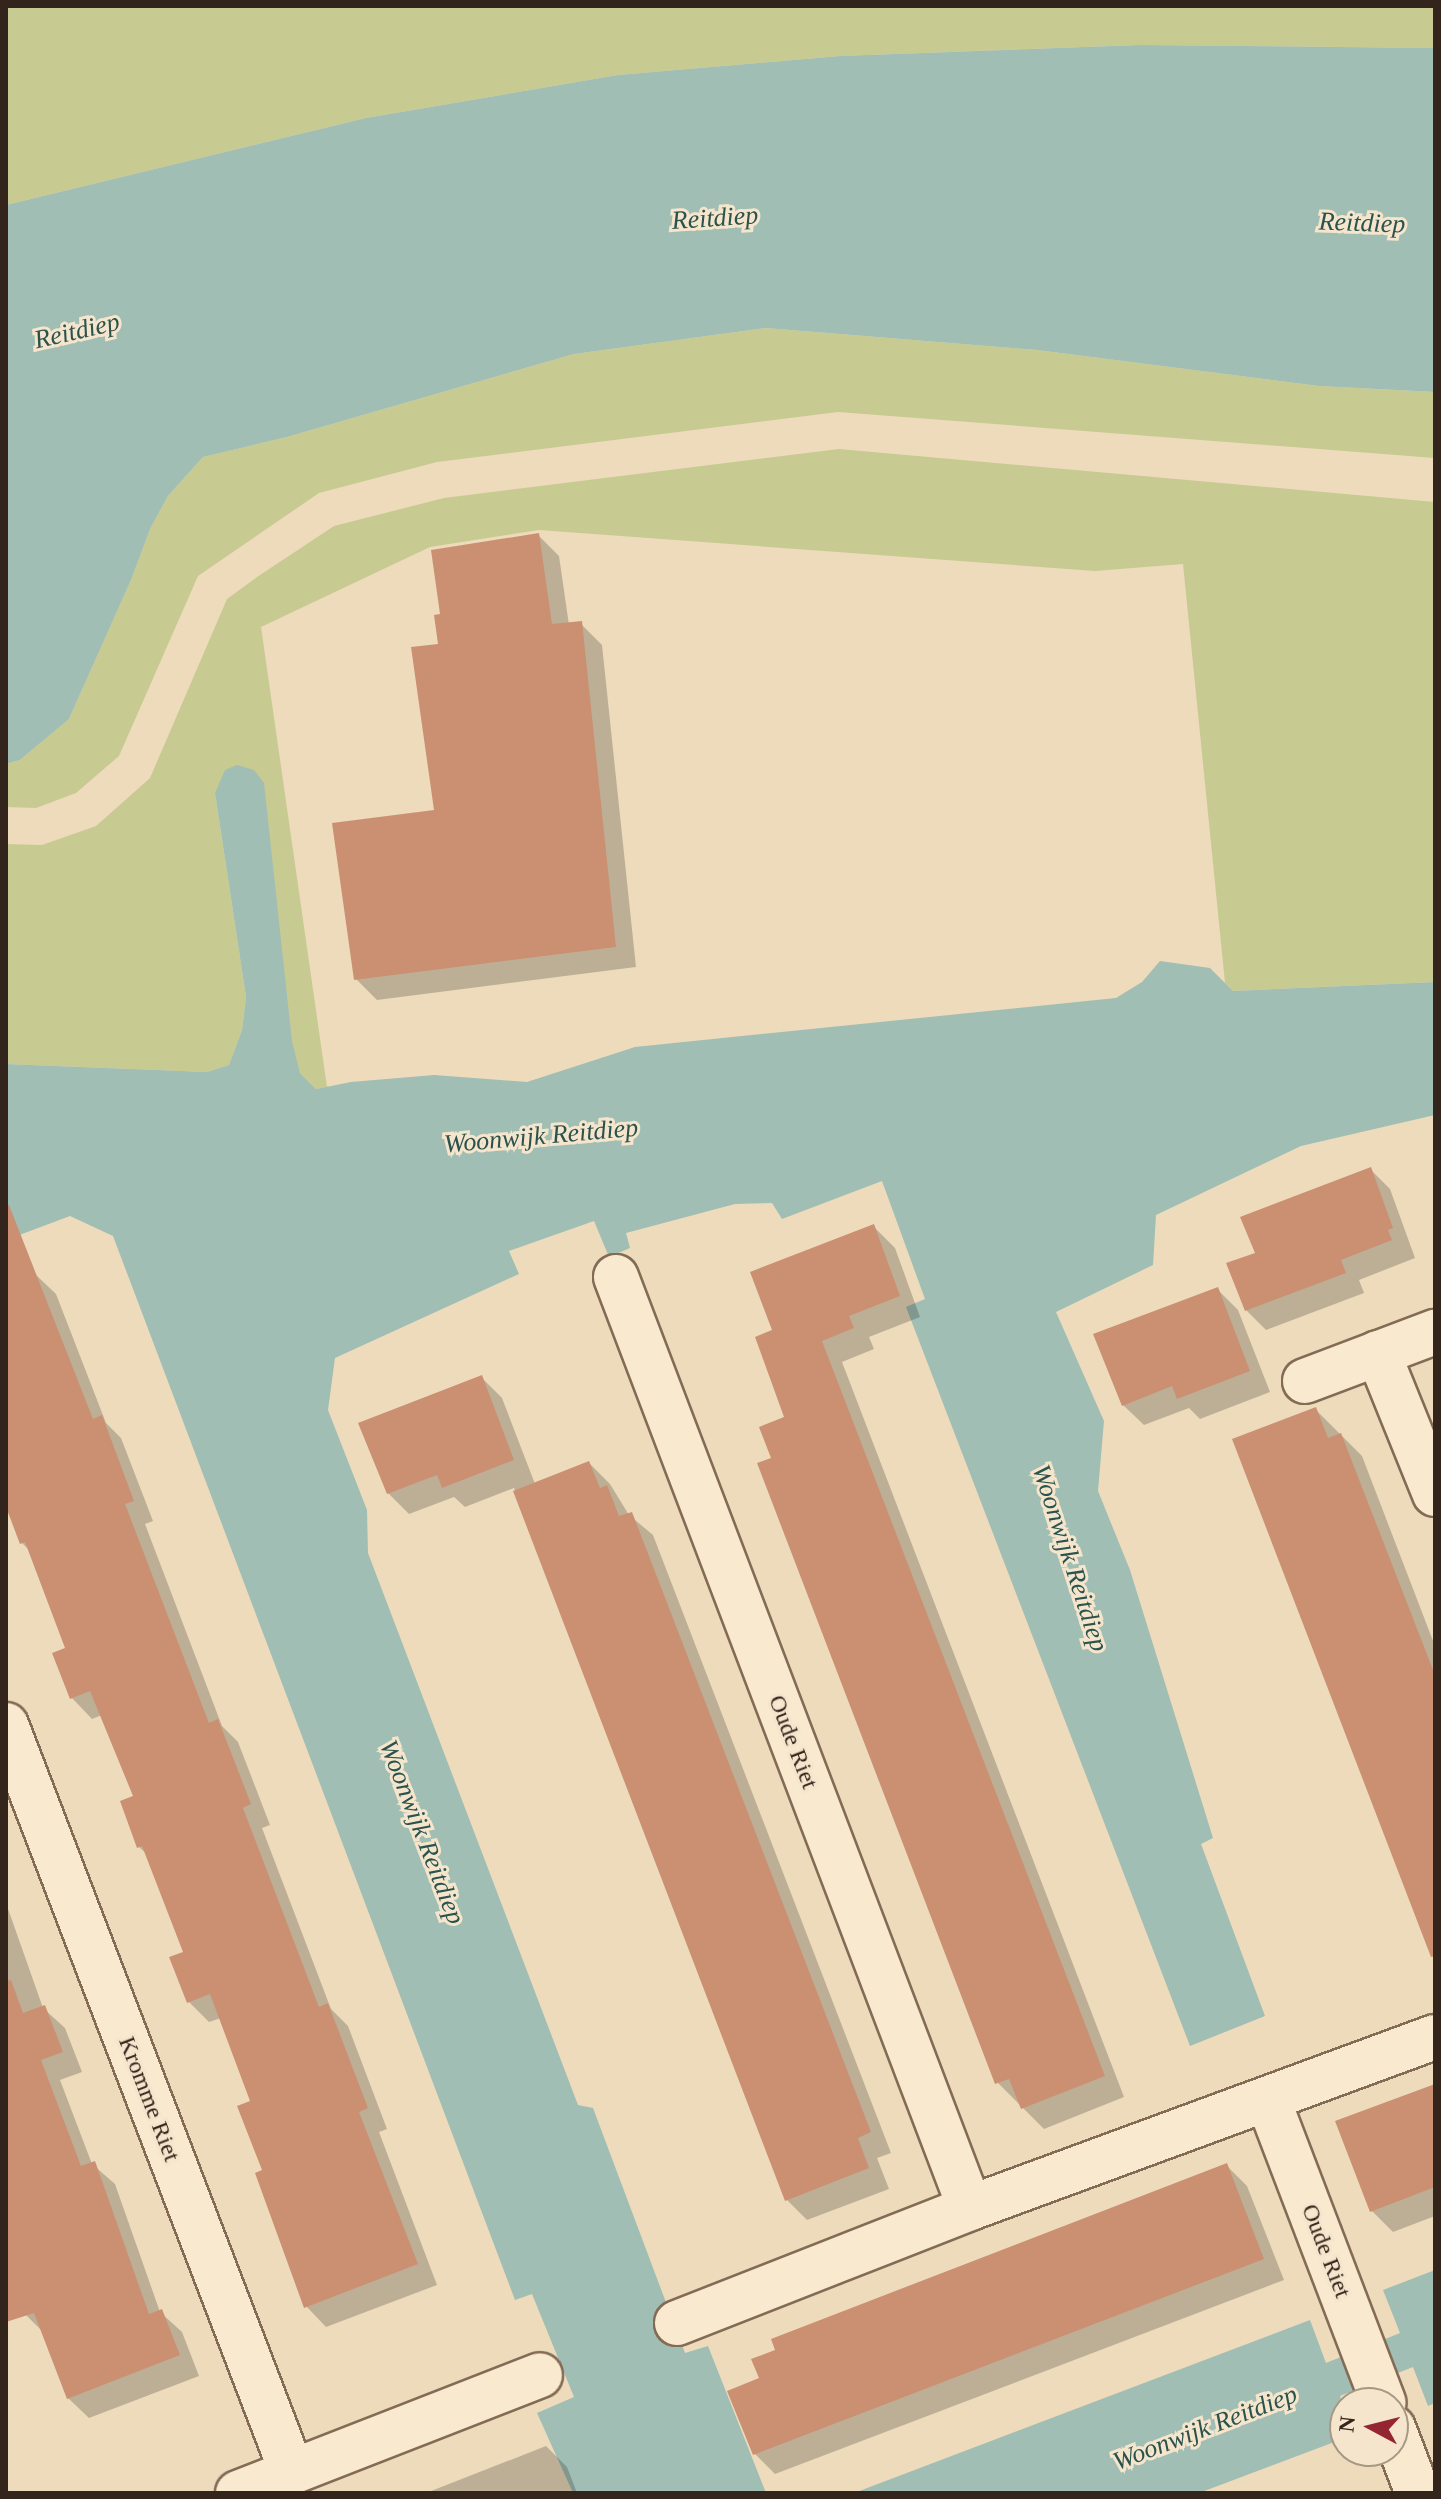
<!DOCTYPE html>
<style>
body{margin:0}
#map{position:relative;width:1441px;height:2499px;overflow:hidden;background:#eddbbc;font-family:"Times New Roman",serif}
div>[style]{position:absolute}
[style*='--x']{left:calc(var(--x)*1px);top:calc(var(--y)*1px);width:calc(var(--w)*1px);rotate:calc(var(--a)*1deg)}
.green>*{inset:0;background:#c8cb91}
.water>*{inset:0;background:#a0beb3}
.shadow>*{inset:0;background:#0003}
.building>*{inset:0;background:#cb9072}
.roads{filter:drop-shadow(2px 0 #846b56) drop-shadow(-2px 0 #846b56) drop-shadow(0 2px #846b56) drop-shadow(0 -2px #846b56)}
.minor>*{height:44px;margin:-22px;padding:0 22px;transform-origin:22px;border-radius:22px;background:#f8e9cf}
span{translate:-50% -50%;white-space:nowrap;text-align:center;line-height:1.15;-webkit-text-stroke:6px #f5e5cc;paint-order:stroke}
.street-label{font-size:24px;color:#33251b}
.water-label{font-size:26px;color:#2a534d;font-style:italic}
.frame{position:absolute;inset:0;border:8px solid #33251b;pointer-events:none}
.north{position:absolute;left:1329px;top:2387px;width:80px;height:80px;box-sizing:border-box;background:#f5e5cc;border:2px solid #a79885;border-radius:50%;rotate:277deg;font-size:22px;font-weight:700;line-height:32px;text-align:center;color:#33251b}
.north::after{content:'';display:block;margin:auto;width:28px;height:36px;background:#932630;clip-path:polygon(50% 0,100% 100%,50% 72%,0 100%)}
</style>
<div id="map">
<div class="green">
<i style="clip-path:polygon(6px 6px,1435px 6px,1435px 48px,1138px 45px,840px 56px,618px 75px,366px 118px,6px 205px)"></i>
<i style="clip-path:polygon(766px 328px,1037px 350px,1319px 386px,1435px 392px,1435px 458px,838px 412px,437px 462px,319px 493px,198px 576px,119px 756px,76px 793px,36px 808px,6px 807px,6px 764px,20px 760px,69px 719px,131px 580px,151px 527px,168px 496px,203px 457px,287px 437px,574px 354px)"></i>
<i style="clip-path:polygon(839px 449px,1435px 502px,1435px 982px,1233px 991px,1225px 983px,1183px 564px,1095px 571px,539px 530px,430px 547px,261px 627px,327px 1087px,316px 1089px,300px 1073px,215px 793px,246px 997px,242px 1030px,229px 1065px,207px 1072px,6px 1064px,6px 844px,42px 845px,96px 826px,150px 778px,227px 599px,257px 577px,334px 526px,444px 498px)"></i>
</div>
<div class="water">
<i style="clip-path:polygon(1139px 45px,1435px 48px,1435px 392px,1319px 386px,1037px 350px,766px 328px,574px 354px,287px 437px,203px 457px,168px 496px,151px 527px,131px 580px,69px 719px,20px 760px,6px 764px,6px 205px,366px 118px,618px 75px,840px 56px)"></i>
<i style="clip-path:polygon(237px 765px,254px 770px,264px 783px,292px 1041px,300px 1073px,316px 1089px,351px 1082px,434px 1075px,527px 1082px,635px 1047px,1116px 998px,1142px 982px,1160px 961px,1210px 968px,1233px 991px,1435px 982px,1435px 1115px,1301px 1146px,1156px 1215px,1153px 1265px,1056px 1312px,1104px 1421px,1098px 1491px,1130px 1570px,1213px 1838px,1201px 1844px,1265px 2016px,1190px 2046px,906px 1307px,925px 1299px,882px 1181px,782px 1219px,772px 1203px,735px 1204px,626px 1233px,630px 1248px,609px 1257px,594px 1221px,509px 1251px,519px 1274px,335px 1358px,328px 1410px,367px 1510px,368px 1553px,578px 2105px,593px 2108px,685px 2353px,708px 2346px,766px 2493px,573px 2493px,537px 2413px,574px 2397px,532px 2294px,515px 2300px,113px 1236px,70px 1216px,6px 1240px,6px 1064px,207px 1072px,229px 1065px,242px 1030px,246px 997px,215px 793px,225px 770px)"></i>
<i style="clip-path:polygon(1435px 2270px,1435px 2403px,1428px 2406px,1413px 2367px,1340px 2396px,1345px 2411px,1345px 2438px,1199px 2493px,854px 2493px,1310px 2320px,1326px 2363px,1400px 2333px,1383px 2290px)"></i>
</div>
<div class="shadow">
<i style="clip-path:polygon(538px 535px,559px 556px,569px 625px,581px 624px,602px 645px,636px 967px,377px 1000px,356px 979px,437px 812px,442px 615px)"></i>
<i style="clip-path:polygon(1370px 1169px,1390px 1189px,1415px 1258px,1359px 1280px,1364px 1293px,1266px 1330px,1246px 1310px,1258px 1254px)"></i>
<i style="clip-path:polygon(874px 1227px,895px 1248px,920px 1317px,869px 1337px,874px 1349px,842px 1362px,1124px 2097px,1044px 2129px,997px 2082px,773px 1459px,787px 1418px,774px 1332px)"></i>
<i style="clip-path:polygon(35px 1274px,56px 1294px,106px 1423px,121px 1438px,153px 1521px,145px 1524px,222px 1726px,238px 1742px,270px 1825px,262px 1828px,331px 2009px,348px 2026px,387px 2129px,379px 2132px,437px 2285px,326px 2327px,306px 2306px,265px 2172px,253px 2102px,221px 2018px,209px 2022px,189px 2002px,185px 1954px,148px 1855px,139px 1847px,136px 1798px,102px 1715px,92px 1719px,72px 1698px,68px 1649px,30px 1551px,22px 1543px,6px 1502px,6px 1285px)"></i>
<i style="clip-path:polygon(1217px 1289px,1238px 1310px,1270px 1392px,1200px 1419px,1189px 1408px,1144px 1425px,1123px 1405px)"></i>
<i style="clip-path:polygon(481px 1377px,502px 1398px,535px 1484px,589px 1463px,610px 1484px,629px 1515px,653px 1535px,891px 2153px,877px 2158px,889px 2189px,807px 2220px,786px 2199px,514px 1488px,465px 1507px,454px 1497px,409px 1514px,388px 1493px)"></i>
<i style="clip-path:polygon(1315px 1409px,1362px 1456px,1435px 1646px,1435px 1955px)"></i>
<i style="clip-path:polygon(6px 1903px,43px 2008px,65px 2028px,82px 2072px,60px 2080px,92px 2164px,115px 2184px,160px 2312px,182px 2332px,199px 2376px,89px 2418px,68px 2398px,43px 2332px,26px 2315px,6px 2263px)"></i>
<i style="clip-path:polygon(1435px 2086px,1435px 2216px,1393px 2232px,1372px 2211px)"></i>
<i style="clip-path:polygon(1226px 2165px,1247px 2186px,1284px 2280px,775px 2474px,754px 2453px,761px 2379px)"></i>
<i style="clip-path:polygon(546px 2446px,567px 2467px,577px 2493px,426px 2493px)"></i>
</div>
<div class="building">
<i style="clip-path:polygon(539px 533px,552px 624px,582px 621px,616px 947px,354px 980px,332px 823px,434px 810px,411px 647px,438px 644px,434px 615px,440px 614px,431px 550px)"></i>
<i style="clip-path:polygon(1371px 1167px,1393px 1228px,1388px 1230px,1392px 1240px,1341px 1260px,1346px 1273px,1245px 1311px,1226px 1263px,1255px 1253px,1240px 1217px)"></i>
<i style="clip-path:polygon(9px 1205px,93px 1419px,102px 1415px,134px 1501px,125px 1504px,209px 1723px,218px 1719px,251px 1804px,243px 1808px,319px 2007px,328px 2003px,368px 2108px,359px 2112px,418px 2264px,304px 2308px,255px 2173px,262px 2170px,237px 2106px,250px 2101px,210px 1994px,187px 2003px,169px 1957px,183px 1952px,142px 1846px,137px 1848px,120px 1801px,133px 1796px,90px 1691px,70px 1699px,52px 1653px,65px 1648px,25px 1542px,20px 1544px,6px 1507px,6px 1206px)"></i>
<i style="clip-path:polygon(874px 1224px,900px 1296px,849px 1316px,854px 1328px,822px 1341px,1105px 2076px,1021px 2109px,1009px 2079px,995px 2084px,757px 1463px,771px 1458px,759px 1427px,784px 1417px,755px 1337px,772px 1330px,750px 1272px)"></i>
<i style="clip-path:polygon(1218px 1287px,1250px 1371px,1177px 1399px,1172px 1386px,1122px 1406px,1093px 1334px)"></i>
<i style="clip-path:polygon(482px 1375px,514px 1460px,442px 1488px,437px 1475px,387px 1494px,358px 1423px)"></i>
<i style="clip-path:polygon(1316px 1407px,1328px 1438px,1341px 1433px,1435px 1675px,1435px 1956px,1431px 1957px,1232px 1439px)"></i>
<i style="clip-path:polygon(589px 1461px,600px 1488px,607px 1485px,619px 1516px,632px 1512px,871px 2132px,858px 2138px,869px 2168px,785px 2201px,513px 1491px)"></i>
<i style="clip-path:polygon(11px 1980px,23px 2013px,45px 2005px,63px 2052px,41px 2060px,81px 2166px,95px 2161px,149px 2314px,162px 2309px,180px 2355px,67px 2399px,34px 2313px,6px 2322px,6px 1981px)"></i>
<i style="clip-path:polygon(1435px 2084px,1435px 2187px,1370px 2212px,1335px 2121px)"></i>
<i style="clip-path:polygon(1227px 2163px,1264px 2259px,753px 2455px,727px 2391px,759px 2378px,751px 2359px,775px 2350px,771px 2339px)"></i>
</div>
<div class="roads">
<div class="minor">
<i style="--x:616;--y:1277;--w:996;--a:69.18"></i>
<i style="--x:1378;--y:1353;--w:152;--a:68"></i>
<i style="--x:1305;--y:1381;--w:139;--a:-20.7"></i>
<i style="--x:6;--y:1725;--w:800;--a:69.05"></i>
<i style="--x:1268;--y:2100;--w:324;--a:69.1"></i>
<i style="--x:677;--y:2323;--w:315;--a:-21.4"></i>
<i style="--x:970;--y:2208;--w:495;--a:-20.2"></i>
<i style="--x:1393;--y:2428;--w:70;--a:69"></i>
<i style="--x:238;--y:2493;--w:324;--a:-21.3"></i>
</div>
</div>
<div class="street-label">
<span style="left:793px;top:1742px;rotate:69deg">Oude Riet</span>
<span style="left:149px;top:2099px;rotate:69deg">Kromme Riet</span>
<span style="left:1326px;top:2251px;rotate:69deg">Oude Riet</span>
</div>
<div class="water-label">
<span style="left:715px;top:218px;rotate:-4deg">Reitdiep</span>
<span style="left:1362px;top:223px;rotate:2deg">Reitdiep</span>
<span style="left:77px;top:331px;rotate:-13deg">Reitdiep</span>
<span style="left:541px;top:1136px;rotate:-5deg">Woonwijk Reitdiep</span>
<span style="left:1070px;top:1558px;rotate:72deg">Woonwijk Reitdiep</span>
<span style="left:422px;top:1832px;rotate:69deg">Woonwijk Reitdiep</span>
<span style="left:1205px;top:2428px;rotate:-21deg">Woonwijk Reitdiep</span>
</div>
<div class="frame"></div>
<div class="north">N</div>
</div>
